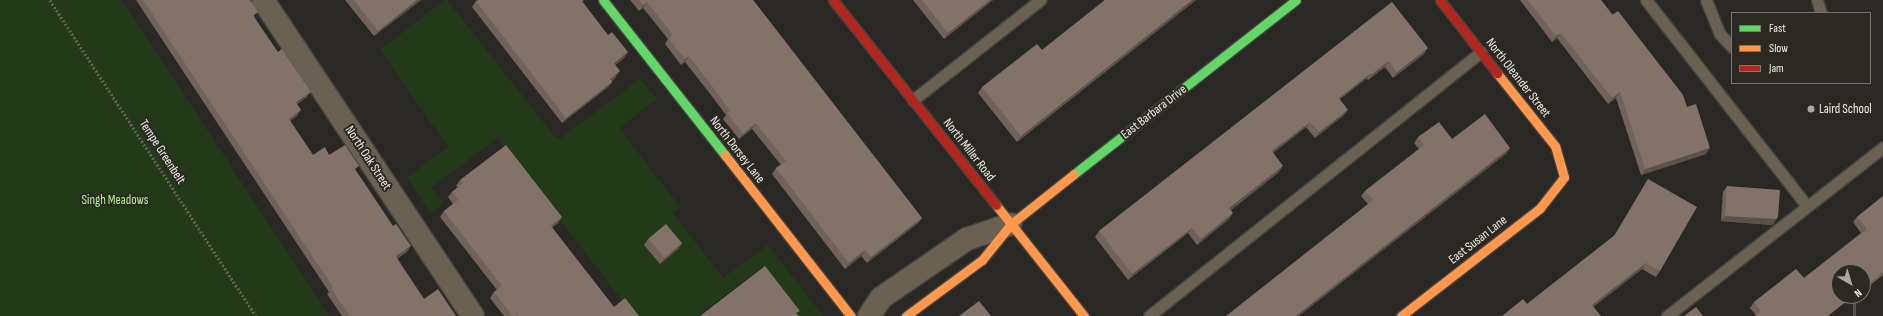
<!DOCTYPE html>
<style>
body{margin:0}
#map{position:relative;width:1883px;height:316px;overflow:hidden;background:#2a2824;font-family:"Sofia Sans Condensed",sans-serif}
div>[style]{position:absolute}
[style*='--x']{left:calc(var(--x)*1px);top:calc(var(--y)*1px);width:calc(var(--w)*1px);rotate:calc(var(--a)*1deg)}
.green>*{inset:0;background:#233a18}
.path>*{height:2.5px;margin-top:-1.25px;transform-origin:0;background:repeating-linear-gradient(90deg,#665f57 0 2px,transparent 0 4px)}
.roads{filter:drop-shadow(1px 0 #454440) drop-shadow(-1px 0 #454440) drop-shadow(0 1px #454440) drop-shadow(0 -1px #454440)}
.lane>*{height:11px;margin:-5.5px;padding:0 5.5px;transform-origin:5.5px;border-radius:5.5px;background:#6b6152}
.street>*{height:22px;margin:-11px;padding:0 11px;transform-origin:11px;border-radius:11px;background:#6b6152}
.fast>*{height:9px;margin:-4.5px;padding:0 4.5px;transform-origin:4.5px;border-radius:4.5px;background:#63d668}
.slow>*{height:9px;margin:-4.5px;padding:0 4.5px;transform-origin:4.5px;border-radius:4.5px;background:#ff974d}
.jam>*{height:9px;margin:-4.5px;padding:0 4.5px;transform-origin:4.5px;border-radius:4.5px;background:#b3261e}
.wall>*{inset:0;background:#71625b}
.shaded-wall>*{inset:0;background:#5c504a;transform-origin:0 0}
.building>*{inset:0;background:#83726a;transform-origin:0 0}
.dots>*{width:11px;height:11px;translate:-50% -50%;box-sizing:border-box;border:2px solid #2c2922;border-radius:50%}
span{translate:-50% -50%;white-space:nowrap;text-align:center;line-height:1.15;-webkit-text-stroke:4px #2c2922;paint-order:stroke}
.street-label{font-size:13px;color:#efede8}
.poi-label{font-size:13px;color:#efede8}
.left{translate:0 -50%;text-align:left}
.park-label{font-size:13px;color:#aef192}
.legend{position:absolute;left:1731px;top:12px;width:140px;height:72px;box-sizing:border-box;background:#2c2922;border:1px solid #7a7771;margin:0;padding:5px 7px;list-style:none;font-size:12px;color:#efede8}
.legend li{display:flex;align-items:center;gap:8px;height:20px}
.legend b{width:20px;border:1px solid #7a7771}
.north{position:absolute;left:1831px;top:264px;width:40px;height:40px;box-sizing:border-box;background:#2c2922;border:1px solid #7a7771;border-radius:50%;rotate:142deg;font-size:11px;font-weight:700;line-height:16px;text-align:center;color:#efede8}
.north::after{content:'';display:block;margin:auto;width:14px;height:18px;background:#aaa8a3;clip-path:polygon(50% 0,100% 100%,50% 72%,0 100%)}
</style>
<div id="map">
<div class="green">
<i style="clip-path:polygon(0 0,122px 0,329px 316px,0 316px)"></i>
<i style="clip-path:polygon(444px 0,447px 0,555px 137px,561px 138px,640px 79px,657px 99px,619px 128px,680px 207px,673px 213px,723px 278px,768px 245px,823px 316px,797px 316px,763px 266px,698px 316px,634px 316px,497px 138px,431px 188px,444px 203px,430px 213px,407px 177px,448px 147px,380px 50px)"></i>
</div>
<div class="path">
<i style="--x:50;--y:0;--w:377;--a:56.9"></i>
</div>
<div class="roads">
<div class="lane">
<i style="--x:1646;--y:0;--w:261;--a:52"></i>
<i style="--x:1706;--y:0;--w:37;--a:68"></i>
<i style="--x:1720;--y:34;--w:18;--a:47"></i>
<i style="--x:1817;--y:0;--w:14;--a:73"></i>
<i style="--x:913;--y:100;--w:162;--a:-38.2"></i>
<i style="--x:1149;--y:316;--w:424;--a:-38.5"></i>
<i style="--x:1667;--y:316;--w:274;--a:-38"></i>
</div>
<div class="street">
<i style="--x:263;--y:0;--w:379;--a:56.4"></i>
<i style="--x:869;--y:316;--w:22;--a:-56"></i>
<i style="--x:881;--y:298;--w:104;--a:-34.5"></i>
<i style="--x:967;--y:239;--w:46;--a:-18.8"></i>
</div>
<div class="fast">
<i style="--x:603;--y:0;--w:197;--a:51.8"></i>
<i style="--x:1074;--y:174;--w:282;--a:-38.1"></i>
</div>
<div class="slow">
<i style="--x:725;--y:155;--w:204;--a:52"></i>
<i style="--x:996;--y:205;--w:142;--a:51.6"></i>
<i style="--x:906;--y:316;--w:94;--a:-36.4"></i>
<i style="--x:982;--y:260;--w:46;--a:-51.1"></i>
<i style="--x:1011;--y:224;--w:80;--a:-38.4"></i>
<i style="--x:1401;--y:316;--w:176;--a:-37.8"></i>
<i style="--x:1540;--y:208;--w:39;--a:-52"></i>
<i style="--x:1564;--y:177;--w:32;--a:-106"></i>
<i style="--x:1555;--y:146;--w:93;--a:-128.5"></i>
</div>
<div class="jam">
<i style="--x:833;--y:0;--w:262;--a:51.5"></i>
<i style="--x:1440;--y:0;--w:93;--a:52"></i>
</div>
</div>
<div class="wall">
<i style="clip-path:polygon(136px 0,250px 0,255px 18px,307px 97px,297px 104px,297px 116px,290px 121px,313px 155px,329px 155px,356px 171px,407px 252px,397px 258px,424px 299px,456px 316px,342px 316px,327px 294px,329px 292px)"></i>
<i style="clip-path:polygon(345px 0,421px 0,374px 36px)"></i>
<i style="clip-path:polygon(584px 0,582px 3px,624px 58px,615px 65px,616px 77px,612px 81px,612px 82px,608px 87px,562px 123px,472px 7px,476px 1px)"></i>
<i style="clip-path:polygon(630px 0,753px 0,922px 218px,918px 223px,867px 263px,861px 256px,845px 269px,772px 174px,776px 168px,781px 165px,752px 129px,739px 139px,723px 119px,726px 115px,711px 95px,685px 62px,681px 65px,665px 44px,668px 39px,643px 8px,639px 11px)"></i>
<i style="clip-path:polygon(913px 0,993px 0,944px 39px)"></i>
<i style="clip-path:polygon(1105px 0,1196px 0,1017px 142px,978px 93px,982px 87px,1042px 50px)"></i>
<i style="clip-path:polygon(1520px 0,1601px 0,1687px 107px,1706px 154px,1641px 175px,1616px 98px,1608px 104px,1557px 38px,1552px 42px)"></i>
<i style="clip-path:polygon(1392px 2px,1424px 54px,1393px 78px,1385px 67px,1368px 80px,1367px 78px,1340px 99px,1344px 115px,1315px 138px,1306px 127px,1273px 153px,1279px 172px,1231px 210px,1229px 219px,1197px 245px,1188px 233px,1128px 280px,1095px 237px,1099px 231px)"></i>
<i style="clip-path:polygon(1418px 137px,1452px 139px,1510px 148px,1506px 154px,1368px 204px,1361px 196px,1365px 191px,1419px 149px,1414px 143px)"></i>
<i style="clip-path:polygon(1648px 179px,1660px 271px,1656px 277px,1642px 269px,1593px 307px,1527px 304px,1614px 236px)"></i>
<i style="clip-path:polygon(460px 180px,562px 217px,558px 223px,552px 228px,614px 307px,638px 316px,504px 316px,490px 298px,494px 292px,497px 290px,440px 217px,444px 211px,453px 204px,448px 197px,452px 192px,458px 187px,456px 186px)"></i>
<i style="clip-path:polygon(1727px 186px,1774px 223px,1772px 225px,1721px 221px,1723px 192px)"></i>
<i style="clip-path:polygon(1883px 196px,1883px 275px,1863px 291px,1756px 315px,1750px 308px,1754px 302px,1804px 278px,1861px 233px,1853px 222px,1857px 217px)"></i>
<i style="clip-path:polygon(648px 239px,682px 243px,678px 249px,660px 264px,644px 245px)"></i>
</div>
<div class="shaded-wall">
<i style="clip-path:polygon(417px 0,421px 0,374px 36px,378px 31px)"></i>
<i style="clip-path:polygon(990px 0,993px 0,944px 39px,948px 33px)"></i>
<i style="clip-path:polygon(1192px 0,1196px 0,1017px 142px,1021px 136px)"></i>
<i style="clip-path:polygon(647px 2px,643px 8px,639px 11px,643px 5px)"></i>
<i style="clip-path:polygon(1561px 33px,1557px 38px,1552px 42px,1556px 36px)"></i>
<i style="clip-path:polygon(1428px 48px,1424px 54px,1393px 78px,1397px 72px)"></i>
<i style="clip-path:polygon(628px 52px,624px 58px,610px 69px,614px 63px)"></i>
<i style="clip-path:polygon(689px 56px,685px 62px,681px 65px,685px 59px)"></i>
<i style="clip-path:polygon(1389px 61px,1385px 67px,1368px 80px,1372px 74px)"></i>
<i style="clip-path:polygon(620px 71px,616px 77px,606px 85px,610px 79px)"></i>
<i style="clip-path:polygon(1371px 73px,1367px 78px,1335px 103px,1339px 98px)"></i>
<i style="clip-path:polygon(612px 82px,608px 87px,562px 123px,566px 118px)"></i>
<i style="clip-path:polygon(311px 92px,307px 97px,292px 107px,296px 102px)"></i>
<i style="clip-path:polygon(1620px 92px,1616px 98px,1608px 104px,1612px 98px)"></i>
<i style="clip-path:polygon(301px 110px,297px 116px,285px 124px,289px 119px)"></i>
<i style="clip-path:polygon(1348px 110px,1344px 115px,1315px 138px,1319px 132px)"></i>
<i style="clip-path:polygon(1310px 122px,1306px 127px,1268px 157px,1272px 151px)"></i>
<i style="clip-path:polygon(756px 123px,752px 129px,739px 139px,743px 134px)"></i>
<i style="clip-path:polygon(1510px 148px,1506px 154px,1299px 316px,1296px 316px)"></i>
<i style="clip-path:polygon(1710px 148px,1706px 154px,1641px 175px,1645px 169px)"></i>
<i style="clip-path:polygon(1283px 166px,1279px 172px,1226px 214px,1229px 208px)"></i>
<i style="clip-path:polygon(1233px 213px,1229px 219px,1197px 245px,1201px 239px)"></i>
<i style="clip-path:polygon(1725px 216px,1778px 217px,1774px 223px,1772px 225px,1721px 221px)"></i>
<i style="clip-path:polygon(562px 217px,558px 223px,547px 232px,551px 226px)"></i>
<i style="clip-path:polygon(922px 218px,918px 223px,867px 263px,871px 257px)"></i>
<i style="clip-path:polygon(1192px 228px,1188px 233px,1128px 280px,1132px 274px)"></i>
<i style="clip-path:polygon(682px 243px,678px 249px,660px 264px,664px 259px)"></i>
<i style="clip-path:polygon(411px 246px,407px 252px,392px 262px,396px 256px)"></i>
<i style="clip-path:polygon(865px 250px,861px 256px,845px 269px,849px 263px)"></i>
<i style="clip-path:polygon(1646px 263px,1642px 269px,1588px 311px,1592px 305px)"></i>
<i style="left:1883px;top:272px;width:3px;height:26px;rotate:90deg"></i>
<i style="left:1853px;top:296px;width:3px;height:32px"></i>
</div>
<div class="building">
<i style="clip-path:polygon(143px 0,250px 0,258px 12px,253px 16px,278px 52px,282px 49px,311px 92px,296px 102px,301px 110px,289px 119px,313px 155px,325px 147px,329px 155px,345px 145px,359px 166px,355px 169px,393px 226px,396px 224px,411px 246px,396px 256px,401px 265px,424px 299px,438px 289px,456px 316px,350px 316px,331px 288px,333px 287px)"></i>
<i style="clip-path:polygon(354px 0,417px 0,378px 31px)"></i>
<i style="clip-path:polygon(478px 0,583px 0,582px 1px,608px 35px,612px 32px,628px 52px,614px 63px,620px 71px,610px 79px,612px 82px,566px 118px,476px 1px)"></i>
<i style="clip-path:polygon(639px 0,753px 0,922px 218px,871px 257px,865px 250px,849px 263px,776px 168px,786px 161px,756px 123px,743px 134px,727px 113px,730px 111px,715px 90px,689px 56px,685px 59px,669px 39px,673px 35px,647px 2px,643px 5px)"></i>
<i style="clip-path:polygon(922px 0,990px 0,948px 33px)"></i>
<i style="clip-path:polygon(1105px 0,1192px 0,1021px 136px,982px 87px,1037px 44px,1042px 50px)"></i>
<i style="clip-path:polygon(1528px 0,1601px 0,1612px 15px,1618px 11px,1683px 95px,1687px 107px,1696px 104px,1710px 148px,1645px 169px,1620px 92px,1612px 98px,1561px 33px,1556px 36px)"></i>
<i style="clip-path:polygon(1392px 2px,1428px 48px,1397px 72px,1389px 61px,1372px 74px,1371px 73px,1339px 98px,1348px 110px,1319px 132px,1310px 122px,1272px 151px,1283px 166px,1229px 208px,1233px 213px,1201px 239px,1192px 228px,1132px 274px,1099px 231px)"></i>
<i style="clip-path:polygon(1485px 114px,1510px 148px,1296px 316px,1226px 316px,1373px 200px,1365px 191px,1424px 145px,1418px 137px,1439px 122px,1452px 139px)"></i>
<i style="clip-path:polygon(506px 145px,562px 217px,551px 226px,614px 307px,625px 298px,639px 316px,513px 316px,494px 292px,502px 286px,444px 211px,458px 200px,452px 192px,463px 183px,460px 180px)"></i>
<i style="clip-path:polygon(1648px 179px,1697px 207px,1660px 271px,1646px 263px,1592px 305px,1601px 316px,1502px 316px,1523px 299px,1527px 304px,1615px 235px)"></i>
<i style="clip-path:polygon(1727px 186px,1780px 190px,1778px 217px,1776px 219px,1725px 216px)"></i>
<i style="clip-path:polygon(1883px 196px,1883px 272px,1863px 288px,1863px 272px,1839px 272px,1839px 296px,1853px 296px,1828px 316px,1755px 316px,1761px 311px,1754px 302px,1796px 269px,1804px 278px,1867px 229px,1857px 217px)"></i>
<i style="left:666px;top:224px;width:25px;height:23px;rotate:50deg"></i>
<i style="clip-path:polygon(765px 266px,800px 311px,796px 313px,799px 316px,700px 316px)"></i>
<i style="clip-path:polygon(979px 301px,991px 316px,959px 316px)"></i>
<i style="clip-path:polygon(1696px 307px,1703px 316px,1684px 316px)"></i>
</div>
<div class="dots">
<i style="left:1811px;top:109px;background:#aaa8a3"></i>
</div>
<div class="street-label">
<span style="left:1518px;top:78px;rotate:52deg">North Oleander Street</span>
<span style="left:1154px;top:112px;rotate:-38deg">East Barbara Drive</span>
<span style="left:737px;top:150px;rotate:52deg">North Dorsey Lane</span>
<span style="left:969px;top:150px;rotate:52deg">North Miller Road</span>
<span style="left:162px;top:152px;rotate:57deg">Tempe Greenbelt</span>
<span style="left:368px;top:158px;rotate:57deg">North Oak Street</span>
<span style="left:1478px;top:240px;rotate:-38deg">East Susan Lane</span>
</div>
<div class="poi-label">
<span class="left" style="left:1819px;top:109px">Laird School</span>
</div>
<div class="park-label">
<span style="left:115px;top:200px">Singh Meadows</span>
</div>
<ul class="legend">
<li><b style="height:5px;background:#63d668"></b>Fast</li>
<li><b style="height:5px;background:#ff974d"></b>Slow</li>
<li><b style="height:5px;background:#b3261e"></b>Jam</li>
</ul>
<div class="north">N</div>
</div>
